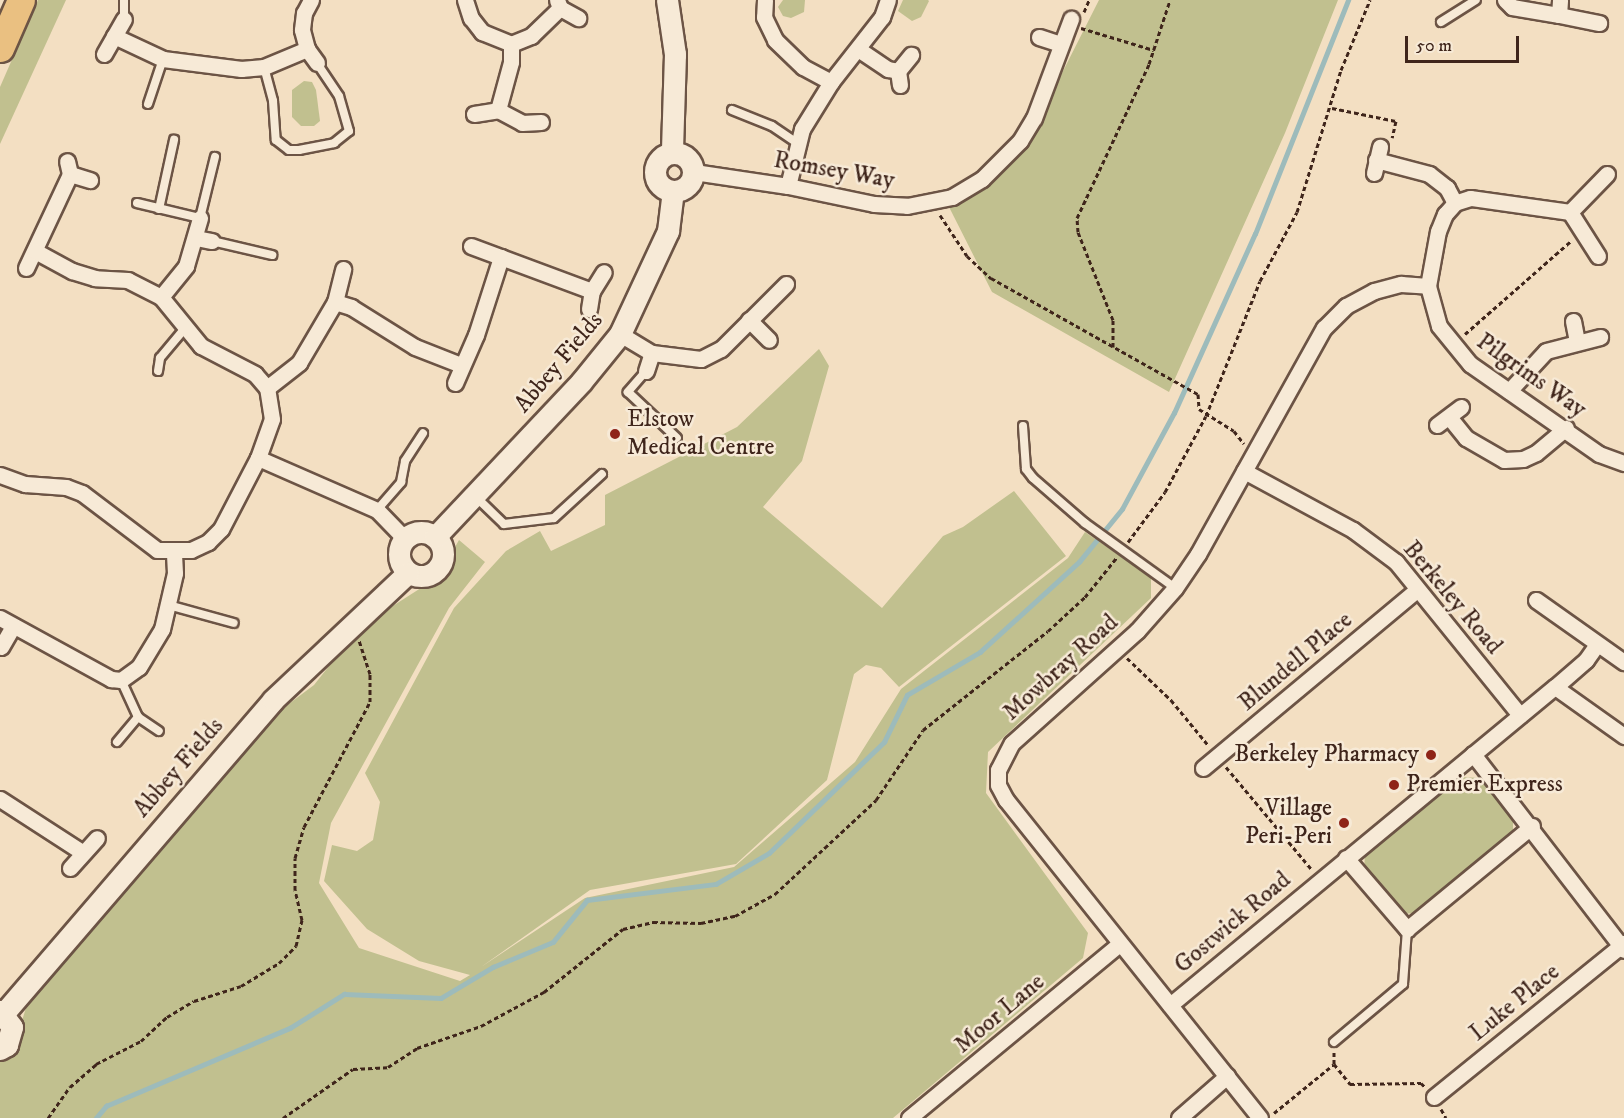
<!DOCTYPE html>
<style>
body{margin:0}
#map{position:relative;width:1624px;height:1118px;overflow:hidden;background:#f3dfc2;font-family:"IM FELL DW Pica",serif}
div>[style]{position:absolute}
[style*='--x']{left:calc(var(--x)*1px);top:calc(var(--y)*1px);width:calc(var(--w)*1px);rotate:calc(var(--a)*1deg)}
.green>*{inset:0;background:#c1c08f}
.stream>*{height:4.5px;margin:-2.25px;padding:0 2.25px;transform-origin:2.25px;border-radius:2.25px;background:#9dbbbb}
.path>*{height:3px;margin-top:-1.5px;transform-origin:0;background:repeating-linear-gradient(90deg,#3f251b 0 4.5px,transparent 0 7.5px)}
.roads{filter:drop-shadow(2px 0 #6c5445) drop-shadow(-2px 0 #6c5445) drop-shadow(0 2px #6c5445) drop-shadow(0 -2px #6c5445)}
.lane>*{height:8px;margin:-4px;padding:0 4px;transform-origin:4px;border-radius:4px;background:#f7ead7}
.street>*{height:15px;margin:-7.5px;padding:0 7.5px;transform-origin:7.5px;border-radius:7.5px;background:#f7ead7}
.secondary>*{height:21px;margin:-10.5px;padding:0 10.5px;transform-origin:10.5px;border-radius:10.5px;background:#f7ead7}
.secondary>.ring{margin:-10.5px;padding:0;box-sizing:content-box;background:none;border:21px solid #f7ead7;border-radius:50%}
.highway>*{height:27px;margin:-13.5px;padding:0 13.5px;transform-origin:13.5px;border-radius:13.5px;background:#eac081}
.dots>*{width:16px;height:16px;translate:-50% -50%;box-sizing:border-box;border:3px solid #f7ead7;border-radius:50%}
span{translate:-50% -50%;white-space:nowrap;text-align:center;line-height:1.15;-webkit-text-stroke:5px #f7ead7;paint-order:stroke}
.street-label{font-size:24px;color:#3f251b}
.poi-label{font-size:24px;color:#3f251b}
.left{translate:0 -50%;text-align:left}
.right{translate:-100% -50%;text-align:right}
.scale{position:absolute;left:1405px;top:36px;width:114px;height:27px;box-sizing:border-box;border:3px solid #3f251b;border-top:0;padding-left:8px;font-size:18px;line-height:21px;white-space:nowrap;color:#3f251b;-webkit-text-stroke:4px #f7ead7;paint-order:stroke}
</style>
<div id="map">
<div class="green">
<i style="clip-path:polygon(38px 0,66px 0,0 144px,0 87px)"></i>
<i style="clip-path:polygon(783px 0,805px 0,804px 12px,791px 18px,783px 16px,778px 7px)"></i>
<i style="clip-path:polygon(903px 0,928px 0,929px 1px,921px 17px,912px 21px,898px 11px)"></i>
<i style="clip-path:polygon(1099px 0,1338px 0,1285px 133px,1169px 392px,992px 292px,948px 205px,988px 185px,1021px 154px)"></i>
<i style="clip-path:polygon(304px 81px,312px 82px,316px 90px,320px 121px,314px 126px,301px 126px,292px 117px,292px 90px)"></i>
<i style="clip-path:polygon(819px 349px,829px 366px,802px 461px,763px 507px,882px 608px,943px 536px,963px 527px,1014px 491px,1066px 556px,899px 687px,881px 668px,866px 665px,854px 674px,827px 780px,736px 864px,590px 890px,481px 967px,585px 898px,734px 867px,855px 762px,901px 689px,1068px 558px,1085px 532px,1151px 577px,1151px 598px,988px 752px,986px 793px,1088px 933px,1083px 958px,893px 1118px,0 1118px,0 1059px,18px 1034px,32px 988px,266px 721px,314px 685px,360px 627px,438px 577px,459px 540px,485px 562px,449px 608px,331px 823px,319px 883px,359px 948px,460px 981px,470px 975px,419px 961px,367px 929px,324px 881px,332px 845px,357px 851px,373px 840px,380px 802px,365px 773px,454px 608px,506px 551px,540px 531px,551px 551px,605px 525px,605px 495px,737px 427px)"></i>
<i style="clip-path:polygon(1458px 777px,1483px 778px,1513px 813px,1513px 836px,1419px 913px,1399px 914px,1364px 872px,1365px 852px)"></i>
</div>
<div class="stream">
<i style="--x:96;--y:1118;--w:16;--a:-50"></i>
<i style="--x:106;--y:1106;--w:200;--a:-23"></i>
<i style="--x:290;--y:1028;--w:64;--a:-32.2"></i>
<i style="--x:344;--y:994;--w:97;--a:2.4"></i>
<i style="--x:441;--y:998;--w:61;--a:-30.8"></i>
<i style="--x:493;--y:967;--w:65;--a:-22.6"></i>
<i style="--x:553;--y:942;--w:54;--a:-51"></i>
<i style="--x:587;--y:900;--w:130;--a:-7.1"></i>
<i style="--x:716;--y:884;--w:61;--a:-30.3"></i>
<i style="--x:769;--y:853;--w:160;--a:-44"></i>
<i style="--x:884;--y:742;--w:52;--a:-63.9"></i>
<i style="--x:907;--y:695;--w:85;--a:-30.5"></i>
<i style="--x:980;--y:652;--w:134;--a:-42.3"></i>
<i style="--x:1079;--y:562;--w:68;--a:-50.9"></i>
<i style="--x:1122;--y:509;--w:109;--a:-61.6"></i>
<i style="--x:1174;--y:413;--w:196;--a:-65.7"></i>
<i style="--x:1255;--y:234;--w:252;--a:-68.3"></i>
</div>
<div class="path">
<i style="--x:1084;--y:12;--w:13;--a:-67"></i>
<i style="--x:1081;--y:28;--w:76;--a:16.8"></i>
<i style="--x:1332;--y:108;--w:65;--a:11.5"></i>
<i style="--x:1396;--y:121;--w:17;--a:103"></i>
<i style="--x:940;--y:215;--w:49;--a:56.6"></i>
<i style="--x:967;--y:256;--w:33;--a:43"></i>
<i style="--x:991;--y:278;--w:237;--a:29.3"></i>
<i style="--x:1198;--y:394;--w:15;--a:86"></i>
<i style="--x:1199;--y:409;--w:41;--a:32.2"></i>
<i style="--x:1234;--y:431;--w:16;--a:52"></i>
<i style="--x:1465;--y:334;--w:142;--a:-41.3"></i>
<i style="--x:1113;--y:347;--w:27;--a:-90"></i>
<i style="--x:1113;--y:320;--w:95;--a:-111.7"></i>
<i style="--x:1078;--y:232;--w:14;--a:-94"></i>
<i style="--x:1077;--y:218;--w:170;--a:-64.9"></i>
<i style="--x:1149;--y:64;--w:67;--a:-71.8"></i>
<i style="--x:1128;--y:542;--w:62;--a:-53.5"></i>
<i style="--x:1165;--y:492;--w:86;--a:-61.7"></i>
<i style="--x:1206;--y:416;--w:145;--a:-68.2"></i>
<i style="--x:1260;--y:281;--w:78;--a:-61.8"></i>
<i style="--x:1297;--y:212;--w:149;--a:-72.8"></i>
<i style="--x:1341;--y:70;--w:76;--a:-67.5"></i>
<i style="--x:1127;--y:658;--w:61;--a:43.7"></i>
<i style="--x:1171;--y:700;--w:58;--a:50.6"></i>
<i style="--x:1226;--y:767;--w:134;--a:50.1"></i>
<i style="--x:1334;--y:1064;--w:13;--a:-90"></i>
<i style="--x:1441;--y:1109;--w:10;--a:61"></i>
<i style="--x:1274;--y:1113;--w:77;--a:-39.2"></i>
<i style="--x:1334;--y:1064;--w:26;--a:51"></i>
<i style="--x:1350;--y:1084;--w:71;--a:-0.8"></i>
<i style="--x:1421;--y:1083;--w:6;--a:45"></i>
<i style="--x:48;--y:1118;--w:38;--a:-55"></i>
<i style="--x:70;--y:1087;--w:35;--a:-41"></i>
<i style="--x:96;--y:1064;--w:51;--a:-27.1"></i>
<i style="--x:141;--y:1041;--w:35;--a:-43"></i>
<i style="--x:167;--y:1017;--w:31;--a:-31"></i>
<i style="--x:194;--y:1001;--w:49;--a:-17.7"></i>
<i style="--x:241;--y:986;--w:44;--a:-31.2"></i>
<i style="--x:279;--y:963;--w:24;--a:-45"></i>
<i style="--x:296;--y:946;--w:27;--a:-77"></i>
<i style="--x:302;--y:920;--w:31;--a:-103"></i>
<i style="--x:295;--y:890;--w:32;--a:-90"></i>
<i style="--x:295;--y:858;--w:32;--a:-74"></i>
<i style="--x:304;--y:827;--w:141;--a:-62.2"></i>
<i style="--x:370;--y:702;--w:28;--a:-90"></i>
<i style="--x:370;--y:674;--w:35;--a:-108"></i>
<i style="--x:283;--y:1118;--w:85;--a:-35"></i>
<i style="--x:353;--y:1069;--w:35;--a:-3"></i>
<i style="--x:388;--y:1067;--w:35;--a:-33"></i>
<i style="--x:417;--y:1048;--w:68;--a:-19"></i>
<i style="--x:481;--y:1026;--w:72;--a:-28.4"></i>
<i style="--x:544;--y:992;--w:101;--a:-38.6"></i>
<i style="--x:623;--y:929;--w:31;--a:-13"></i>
<i style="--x:653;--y:922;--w:48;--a:1.2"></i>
<i style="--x:701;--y:923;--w:35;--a:-12"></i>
<i style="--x:735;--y:916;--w:46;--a:-28.8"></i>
<i style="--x:775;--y:894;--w:138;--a:-42.9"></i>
<i style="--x:876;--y:800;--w:84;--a:-56.1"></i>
<i style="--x:923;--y:730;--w:159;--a:-38.4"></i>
<i style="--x:1048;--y:631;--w:50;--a:-42.6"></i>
<i style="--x:1085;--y:597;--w:51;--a:-51.3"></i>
</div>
<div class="roads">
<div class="lane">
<i style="--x:124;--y:19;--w:19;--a:-90"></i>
<i style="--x:1441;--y:22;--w:41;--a:-32.2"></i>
<i style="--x:264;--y:67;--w:35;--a:75"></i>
<i style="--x:273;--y:101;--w:39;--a:86"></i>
<i style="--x:276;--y:140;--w:16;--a:38"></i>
<i style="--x:289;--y:150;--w:10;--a:0"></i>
<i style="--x:299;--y:150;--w:36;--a:-11"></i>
<i style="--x:334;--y:143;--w:19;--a:-39"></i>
<i style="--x:349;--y:131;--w:36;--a:-106"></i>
<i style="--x:339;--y:96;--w:40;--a:-124"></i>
<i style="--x:148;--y:104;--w:47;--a:-71.6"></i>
<i style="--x:732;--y:110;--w:43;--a:21.8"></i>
<i style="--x:772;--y:126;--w:29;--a:34"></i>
<i style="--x:137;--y:203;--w:65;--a:13.4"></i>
<i style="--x:200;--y:218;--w:63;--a:-76.2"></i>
<i style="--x:159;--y:209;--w:71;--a:-77.7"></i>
<i style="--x:212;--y:241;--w:62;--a:13.1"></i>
<i style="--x:158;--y:371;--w:13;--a:-81"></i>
<i style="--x:160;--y:358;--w:38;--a:-50"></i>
<i style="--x:646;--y:371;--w:28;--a:131"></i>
<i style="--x:628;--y:392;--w:67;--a:43.2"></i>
<i style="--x:1023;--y:426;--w:43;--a:86"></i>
<i style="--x:1026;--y:469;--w:11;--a:52"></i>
<i style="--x:1033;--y:478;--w:69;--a:40.9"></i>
<i style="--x:1085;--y:523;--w:111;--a:35.8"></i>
<i style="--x:476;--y:497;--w:39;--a:44"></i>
<i style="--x:504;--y:524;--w:50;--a:-6.8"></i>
<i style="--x:554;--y:518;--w:65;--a:-42.5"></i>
<i style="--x:377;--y:510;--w:37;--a:-49"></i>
<i style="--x:401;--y:482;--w:21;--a:-79"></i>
<i style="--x:405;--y:461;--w:33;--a:-57"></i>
<i style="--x:168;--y:605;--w:68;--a:15.3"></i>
<i style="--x:121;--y:680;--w:41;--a:65.3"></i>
<i style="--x:138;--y:717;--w:25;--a:34"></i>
<i style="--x:117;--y:742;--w:33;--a:-50"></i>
<i style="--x:1334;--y:1042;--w:90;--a:-40"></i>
<i style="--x:1403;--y:984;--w:55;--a:-85.8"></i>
</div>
<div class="street">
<i style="--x:311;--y:0;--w:15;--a:118"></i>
<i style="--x:304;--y:13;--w:17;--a:97"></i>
<i style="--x:302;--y:30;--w:20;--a:75"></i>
<i style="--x:307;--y:49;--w:17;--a:54"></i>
<i style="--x:465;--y:0;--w:19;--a:72"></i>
<i style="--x:471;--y:18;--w:18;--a:52"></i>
<i style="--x:482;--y:32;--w:31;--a:22"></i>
<i style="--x:511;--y:44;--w:22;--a:-22"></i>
<i style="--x:531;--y:36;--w:40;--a:-44"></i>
<i style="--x:557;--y:0;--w:9;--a:69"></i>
<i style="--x:560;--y:8;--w:21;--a:29"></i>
<i style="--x:765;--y:0;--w:17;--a:93"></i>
<i style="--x:764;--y:17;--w:25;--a:64"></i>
<i style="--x:775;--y:40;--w:39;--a:44"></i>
<i style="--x:803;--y:67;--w:32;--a:28"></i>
<i style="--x:1505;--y:0;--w:10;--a:45"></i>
<i style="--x:1512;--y:7;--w:48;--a:9.7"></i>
<i style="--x:1559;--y:15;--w:15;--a:-86"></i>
<i style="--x:1559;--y:15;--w:41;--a:11.3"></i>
<i style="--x:114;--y:36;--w:54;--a:25.1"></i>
<i style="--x:163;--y:59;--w:79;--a:7.3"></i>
<i style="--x:241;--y:69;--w:23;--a:-5"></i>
<i style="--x:264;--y:67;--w:47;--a:-22.7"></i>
<i style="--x:1039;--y:37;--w:23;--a:18"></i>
<i style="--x:858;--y:49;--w:36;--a:34"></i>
<i style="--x:888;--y:69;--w:10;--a:11"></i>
<i style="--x:104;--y:54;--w:40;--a:-60.3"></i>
<i style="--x:900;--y:85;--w:14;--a:-98"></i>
<i style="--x:898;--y:71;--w:21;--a:-51"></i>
<i style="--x:498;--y:110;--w:50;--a:-74.8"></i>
<i style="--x:511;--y:62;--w:18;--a:-90"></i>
<i style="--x:474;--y:114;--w:24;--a:-9"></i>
<i style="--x:498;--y:110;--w:27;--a:28"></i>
<i style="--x:522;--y:123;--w:19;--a:-3"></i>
<i style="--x:1376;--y:160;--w:55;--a:14.8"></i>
<i style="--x:1429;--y:174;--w:23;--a:38"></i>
<i style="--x:1447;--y:188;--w:17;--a:62"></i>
<i style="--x:694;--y:172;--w:95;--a:8.5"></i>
<i style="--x:788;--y:186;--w:88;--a:11.8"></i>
<i style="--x:874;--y:204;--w:33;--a:3"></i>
<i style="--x:907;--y:206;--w:46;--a:-11.3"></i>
<i style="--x:952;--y:197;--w:35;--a:-31"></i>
<i style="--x:982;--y:179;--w:54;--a:-45"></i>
<i style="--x:1020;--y:141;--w:27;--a:-59"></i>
<i style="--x:1034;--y:118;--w:106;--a:-69.5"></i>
<i style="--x:1374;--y:173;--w:27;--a:-77"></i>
<i style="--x:70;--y:174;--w:21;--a:17"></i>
<i style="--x:788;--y:186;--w:59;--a:-76.2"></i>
<i style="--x:802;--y:129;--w:55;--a:-58.3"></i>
<i style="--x:831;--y:82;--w:83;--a:-51.9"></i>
<i style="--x:882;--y:17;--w:18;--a:-71"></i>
<i style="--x:1570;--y:212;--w:53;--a:-45.8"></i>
<i style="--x:196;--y:238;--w:16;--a:11"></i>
<i style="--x:471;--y:246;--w:129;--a:20.4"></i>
<i style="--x:1598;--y:256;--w:52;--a:-122.5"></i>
<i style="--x:1570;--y:212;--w:101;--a:-172"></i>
<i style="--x:1470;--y:198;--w:16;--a:162"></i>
<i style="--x:1455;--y:203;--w:15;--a:132"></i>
<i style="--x:1445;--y:214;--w:18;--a:112"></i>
<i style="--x:1438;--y:231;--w:56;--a:100.3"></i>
<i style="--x:1428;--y:286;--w:41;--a:74.6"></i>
<i style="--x:1439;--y:326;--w:49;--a:50.8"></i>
<i style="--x:1470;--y:364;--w:157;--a:34.9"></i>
<i style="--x:1599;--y:454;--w:27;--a:20"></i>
<i style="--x:26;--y:268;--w:104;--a:-64.9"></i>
<i style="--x:70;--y:174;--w:13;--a:-103"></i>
<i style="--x:161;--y:297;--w:40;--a:-51"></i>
<i style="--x:186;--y:266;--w:50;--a:-73.7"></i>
<i style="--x:335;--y:302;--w:17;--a:17"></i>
<i style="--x:351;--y:307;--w:75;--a:32"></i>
<i style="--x:415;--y:347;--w:49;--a:21.4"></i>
<i style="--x:589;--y:309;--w:18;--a:-81"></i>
<i style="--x:592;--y:291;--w:22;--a:-58"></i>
<i style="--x:749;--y:320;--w:28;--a:45"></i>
<i style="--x:1573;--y:321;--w:21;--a:79"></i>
<i style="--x:620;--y:334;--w:37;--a:31"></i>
<i style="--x:652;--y:353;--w:49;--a:7"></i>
<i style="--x:701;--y:359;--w:22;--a:-27"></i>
<i style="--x:721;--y:349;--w:92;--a:-45"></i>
<i style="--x:646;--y:371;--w:19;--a:-72"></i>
<i style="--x:455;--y:383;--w:52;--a:-66.4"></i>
<i style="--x:476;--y:335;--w:82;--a:-72.2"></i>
<i style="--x:267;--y:388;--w:41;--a:-38"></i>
<i style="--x:299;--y:363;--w:71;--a:-59.5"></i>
<i style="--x:335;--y:302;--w:34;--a:-76"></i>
<i style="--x:1509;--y:391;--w:54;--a:-47.2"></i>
<i style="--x:1546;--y:351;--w:56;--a:-14.5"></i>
<i style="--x:1449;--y:417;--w:27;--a:51"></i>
<i style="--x:1466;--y:438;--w:44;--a:30.1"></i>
<i style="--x:1504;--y:460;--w:19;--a:-3"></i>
<i style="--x:1523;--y:459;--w:14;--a:-25"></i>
<i style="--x:1536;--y:453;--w:39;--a:-40"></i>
<i style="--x:1437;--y:425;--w:30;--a:-37"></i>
<i style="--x:258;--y:458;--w:130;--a:23.6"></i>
<i style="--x:377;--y:510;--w:39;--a:46"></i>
<i style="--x:1244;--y:471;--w:124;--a:28.4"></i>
<i style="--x:1353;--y:530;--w:54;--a:36.7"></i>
<i style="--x:1396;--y:562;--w:197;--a:51"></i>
<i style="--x:0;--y:475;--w:27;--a:20"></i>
<i style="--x:25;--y:484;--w:41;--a:4.2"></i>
<i style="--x:66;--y:487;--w:17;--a:21"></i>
<i style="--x:82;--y:493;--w:94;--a:37.2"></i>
<i style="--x:157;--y:550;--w:34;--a:0"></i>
<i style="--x:191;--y:550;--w:19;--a:-25"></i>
<i style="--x:208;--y:542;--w:18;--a:-45"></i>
<i style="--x:221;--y:529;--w:80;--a:-62.5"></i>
<i style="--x:258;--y:458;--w:41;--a:-70.3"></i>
<i style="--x:272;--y:419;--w:31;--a:-99"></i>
<i style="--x:267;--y:388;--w:18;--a:-131"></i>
<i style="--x:255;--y:374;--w:61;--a:-152.6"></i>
<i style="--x:201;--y:346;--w:63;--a:-129.2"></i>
<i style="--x:161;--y:297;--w:37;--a:-153"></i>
<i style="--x:128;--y:280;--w:33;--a:-177"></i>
<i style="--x:95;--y:278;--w:24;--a:-163"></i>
<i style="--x:72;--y:271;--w:42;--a:-151.6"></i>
<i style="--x:1536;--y:600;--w:108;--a:35.2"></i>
<i style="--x:0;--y:618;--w:127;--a:28.8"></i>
<i style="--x:111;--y:679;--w:10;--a:6"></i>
<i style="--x:121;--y:680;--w:22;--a:-36"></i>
<i style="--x:139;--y:667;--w:44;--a:-58.8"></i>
<i style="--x:162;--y:629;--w:57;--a:-76.9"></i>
<i style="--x:175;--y:573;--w:21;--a:-93"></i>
<i style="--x:1;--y:647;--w:22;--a:-60"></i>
<i style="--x:1555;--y:687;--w:85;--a:35.4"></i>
<i style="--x:1473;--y:754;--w:247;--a:52.4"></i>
<i style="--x:1203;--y:768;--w:278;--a:-39.8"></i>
<i style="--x:0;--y:799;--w:98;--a:32.9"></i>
<i style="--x:1346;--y:858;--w:94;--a:49.3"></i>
<i style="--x:1407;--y:929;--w:162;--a:-39.5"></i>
<i style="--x:70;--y:868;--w:40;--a:-48"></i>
<i style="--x:1170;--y:1005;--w:499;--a:-39.6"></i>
<i style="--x:1555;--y:687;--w:41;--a:-41.1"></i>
<i style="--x:1586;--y:660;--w:19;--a:-55"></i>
<i style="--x:1434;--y:1097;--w:245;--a:-39"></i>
<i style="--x:909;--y:1118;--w:273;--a:-39.6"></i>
<i style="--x:1179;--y:1118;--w:64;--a:-41.2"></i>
<i style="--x:1260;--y:1118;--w:407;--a:-128.6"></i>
<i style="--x:1006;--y:800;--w:17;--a:-118"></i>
<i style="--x:998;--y:785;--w:15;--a:-90"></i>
<i style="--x:998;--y:770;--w:30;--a:-63"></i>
<i style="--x:1012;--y:743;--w:168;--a:-41.9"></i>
<i style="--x:1137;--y:631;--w:57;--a:-48.5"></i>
<i style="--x:1175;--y:588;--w:41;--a:-55.9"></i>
<i style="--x:1198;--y:554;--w:259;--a:-60.9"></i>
<i style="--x:1324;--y:328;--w:31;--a:-45"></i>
<i style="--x:1346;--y:306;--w:32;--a:-28"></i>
<i style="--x:1374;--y:291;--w:28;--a:-15"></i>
<i style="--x:1401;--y:284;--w:27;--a:4"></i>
</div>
<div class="secondary">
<i style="--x:667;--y:0;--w:55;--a:81.6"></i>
<i style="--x:675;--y:54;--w:98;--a:91.8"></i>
<i class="ring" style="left:655px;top:153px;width:17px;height:17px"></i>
<i class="ring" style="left:399px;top:532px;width:23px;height:23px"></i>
<i style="--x:435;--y:537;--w:213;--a:-46.7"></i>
<i style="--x:581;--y:382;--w:62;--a:-50.9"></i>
<i style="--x:620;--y:334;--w:114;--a:-65"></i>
<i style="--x:668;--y:231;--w:39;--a:-83"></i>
<i style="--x:0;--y:1011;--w:20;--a:53"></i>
<i style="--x:12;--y:1027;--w:19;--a:106"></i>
<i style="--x:7;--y:1045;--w:8;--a:150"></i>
<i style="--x:4;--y:1013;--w:413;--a:-49.3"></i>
<i style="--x:273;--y:700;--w:185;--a:-43.3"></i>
</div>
<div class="highway">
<i style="--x:0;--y:48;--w:52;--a:-66.4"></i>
</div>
</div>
<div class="dots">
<i style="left:615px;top:434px;background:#8f2418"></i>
<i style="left:1431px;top:755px;background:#8f2418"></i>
<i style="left:1394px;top:785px;background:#8f2418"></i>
<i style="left:1344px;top:823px;background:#8f2418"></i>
</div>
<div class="street-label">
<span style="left:834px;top:171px;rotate:10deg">Romsey Way</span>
<span style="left:559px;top:363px;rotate:-50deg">Abbey Fields</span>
<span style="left:1531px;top:376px;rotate:35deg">Pilgrims Way</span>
<span style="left:1452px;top:598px;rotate:50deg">Berkeley Road</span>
<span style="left:1296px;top:662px;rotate:-40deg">Blundell Place</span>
<span style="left:1061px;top:668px;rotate:-42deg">Mowbray Road</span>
<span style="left:179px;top:768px;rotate:-49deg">Abbey Fields</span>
<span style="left:1233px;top:923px;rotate:-40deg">Gostwick Road</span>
<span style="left:1515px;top:1003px;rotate:-39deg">Luke Place</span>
<span style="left:1000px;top:1014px;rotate:-40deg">Moor Lane</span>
</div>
<div class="poi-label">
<span class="left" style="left:627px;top:434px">Elstow<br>Medical Centre</span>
<span class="right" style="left:1419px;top:755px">Berkeley Pharmacy</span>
<span class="left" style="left:1406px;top:785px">Premier Express</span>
<span class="right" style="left:1332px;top:823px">Village<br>Peri-Peri</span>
</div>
<div class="scale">50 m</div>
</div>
